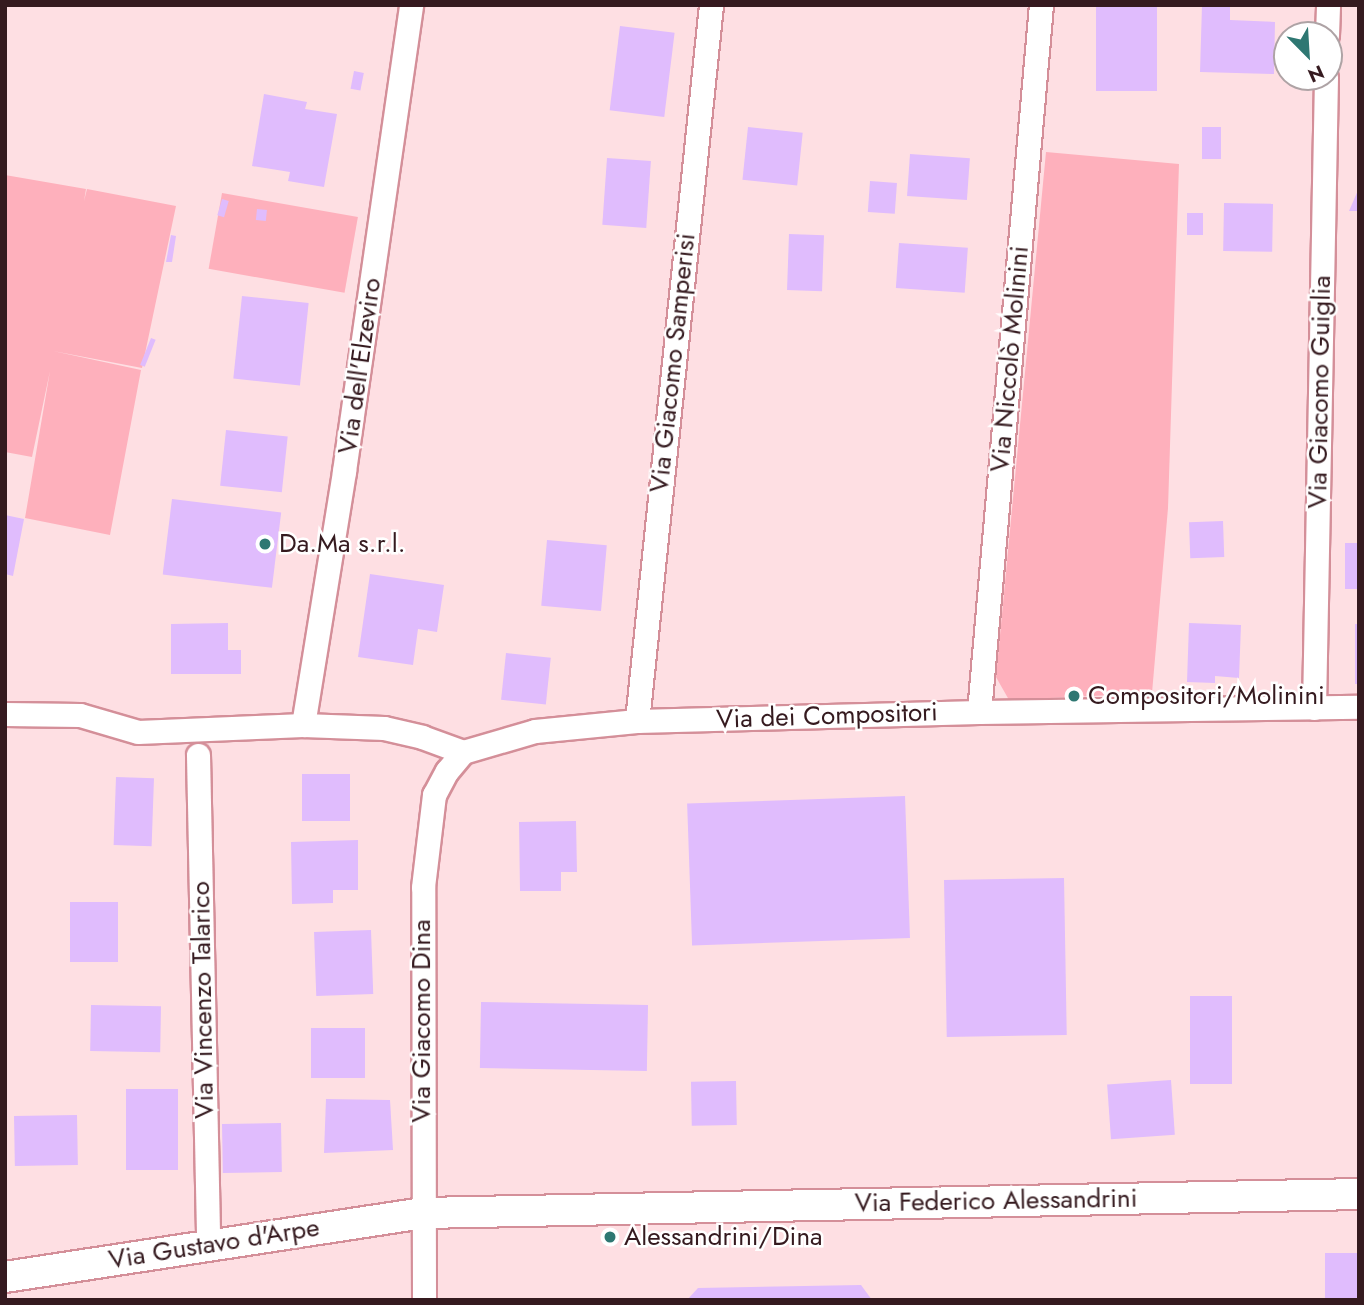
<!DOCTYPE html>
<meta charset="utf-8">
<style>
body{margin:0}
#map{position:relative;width:1364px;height:1305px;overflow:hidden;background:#fedfe3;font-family:Jost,sans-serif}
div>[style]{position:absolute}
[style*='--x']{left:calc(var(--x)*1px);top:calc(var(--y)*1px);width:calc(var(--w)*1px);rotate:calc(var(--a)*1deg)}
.green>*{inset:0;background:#feb0bc;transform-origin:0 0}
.building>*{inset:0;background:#e0bcfd;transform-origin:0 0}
.roads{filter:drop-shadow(2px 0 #d48f99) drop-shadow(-2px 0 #d48f99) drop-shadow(0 2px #d48f99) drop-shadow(0 -2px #d48f99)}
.minor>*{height:23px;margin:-11.5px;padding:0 11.5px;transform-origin:11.5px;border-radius:11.5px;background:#fff}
.tertiary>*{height:30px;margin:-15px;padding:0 15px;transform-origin:15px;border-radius:15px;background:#fff}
.dots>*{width:19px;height:19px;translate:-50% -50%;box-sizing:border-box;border:4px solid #fff;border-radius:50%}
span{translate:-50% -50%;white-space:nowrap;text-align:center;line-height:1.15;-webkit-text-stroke:5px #fff;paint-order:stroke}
.street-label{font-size:26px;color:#351a1f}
.poi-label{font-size:26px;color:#351a1f}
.left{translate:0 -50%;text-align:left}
.frame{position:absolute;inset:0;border:7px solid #351a1f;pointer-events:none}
.north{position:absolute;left:1273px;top:21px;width:70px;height:70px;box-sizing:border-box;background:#fff;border:2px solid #aea3a5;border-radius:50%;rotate:156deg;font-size:19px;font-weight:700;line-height:28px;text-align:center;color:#351a1f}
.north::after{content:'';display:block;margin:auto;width:24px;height:32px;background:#2e7772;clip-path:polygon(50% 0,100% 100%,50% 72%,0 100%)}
</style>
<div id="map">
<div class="green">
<i style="clip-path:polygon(1046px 152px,1179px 164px,1168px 508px,1152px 693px,1009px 700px,996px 677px)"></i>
<i style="clip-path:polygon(5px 175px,86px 189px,84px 201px,87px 189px,176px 206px,142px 368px,53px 351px,141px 370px,110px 535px,25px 518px,50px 371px,32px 457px,5px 452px)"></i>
<i style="left:222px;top:193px;width:138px;height:77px;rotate:10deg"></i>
</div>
<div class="building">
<i style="left:1096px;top:5px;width:61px;height:86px"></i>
<i style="clip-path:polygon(1202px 5px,1230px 5px,1230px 20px,1275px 22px,1274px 74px,1200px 72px)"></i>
<i style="left:620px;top:26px;width:55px;height:85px;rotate:7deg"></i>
<i style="left:354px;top:71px;width:10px;height:18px;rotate:11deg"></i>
<i style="clip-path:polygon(264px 94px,307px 102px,305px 109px,337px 114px,324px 187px,288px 181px,290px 172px,252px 166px)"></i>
<i style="left:748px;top:127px;width:55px;height:53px;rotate:6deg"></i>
<i style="left:1202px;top:127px;width:19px;height:32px"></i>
<i style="left:910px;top:154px;width:60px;height:42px;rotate:4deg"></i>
<i style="left:607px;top:158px;width:44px;height:67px;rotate:4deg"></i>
<i style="left:870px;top:181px;width:27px;height:31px;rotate:4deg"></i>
<i style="clip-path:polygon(1359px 188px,1359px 211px,1349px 211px)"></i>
<i style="left:222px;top:199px;width:7px;height:17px;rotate:16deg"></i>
<i style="left:1224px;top:203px;width:49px;height:48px;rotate:1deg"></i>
<i style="left:257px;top:209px;width:10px;height:11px;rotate:6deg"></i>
<i style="left:1187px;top:213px;width:16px;height:22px"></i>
<i style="left:789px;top:234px;width:35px;height:56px;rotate:2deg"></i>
<i style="clip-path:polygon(171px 235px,176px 236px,172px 262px,166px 262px)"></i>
<i style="left:899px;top:243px;width:69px;height:45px;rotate:4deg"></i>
<i style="left:242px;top:296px;width:67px;height:83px;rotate:6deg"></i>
<i style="left:151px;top:338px;width:5px;height:29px;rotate:22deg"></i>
<i style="left:226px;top:430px;width:62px;height:56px;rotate:6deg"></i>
<i style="left:172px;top:499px;width:110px;height:76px;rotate:7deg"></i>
<i style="clip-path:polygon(5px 515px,24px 519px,13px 576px,5px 574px)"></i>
<i style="left:1223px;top:521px;width:36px;height:34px;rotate:88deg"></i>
<i style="left:547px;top:540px;width:60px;height:66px;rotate:5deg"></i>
<i style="left:1345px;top:543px;width:14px;height:46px"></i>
<i style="clip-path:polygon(370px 574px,444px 585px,437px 632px,418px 629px,413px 665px,358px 657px)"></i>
<i style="clip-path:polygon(228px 623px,228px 650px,241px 650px,241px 674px,171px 674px,171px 624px)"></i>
<i style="clip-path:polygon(1189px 623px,1241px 625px,1239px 678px,1215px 676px,1215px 683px,1187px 682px)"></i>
<i style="left:1355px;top:624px;width:4px;height:60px"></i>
<i style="left:506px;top:653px;width:45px;height:47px;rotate:6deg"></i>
<i style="left:350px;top:774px;width:47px;height:48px;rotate:90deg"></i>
<i style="left:116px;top:777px;width:38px;height:68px;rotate:2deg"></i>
<i style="left:905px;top:796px;width:142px;height:218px;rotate:88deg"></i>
<i style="clip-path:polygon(576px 821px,577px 872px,561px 872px,561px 891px,520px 891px,519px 822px)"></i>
<i style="clip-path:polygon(358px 840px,358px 890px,333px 890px,333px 903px,292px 904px,291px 842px)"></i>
<i style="left:1064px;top:878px;width:157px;height:120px;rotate:89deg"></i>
<i style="left:70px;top:902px;width:48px;height:60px"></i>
<i style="left:371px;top:930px;width:64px;height:57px;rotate:88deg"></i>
<i style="left:1190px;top:996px;width:42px;height:88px"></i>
<i style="left:91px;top:1005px;width:70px;height:46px;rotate:1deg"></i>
<i style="left:648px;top:1005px;width:66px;height:167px;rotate:91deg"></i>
<i style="left:311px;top:1028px;width:54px;height:50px"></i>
<i style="left:1171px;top:1080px;width:55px;height:64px;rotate:86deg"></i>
<i style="left:736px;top:1081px;width:44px;height:45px;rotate:89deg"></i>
<i style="left:126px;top:1089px;width:52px;height:81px"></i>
<i style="clip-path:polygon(326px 1099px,390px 1100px,393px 1150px,324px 1153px)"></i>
<i style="left:77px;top:1115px;width:50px;height:63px;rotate:89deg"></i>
<i style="left:281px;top:1123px;width:49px;height:59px;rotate:89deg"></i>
<i style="left:1359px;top:1253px;width:47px;height:34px;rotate:90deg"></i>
<i style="clip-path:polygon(861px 1285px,872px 1300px,687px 1300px,698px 1288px)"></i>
</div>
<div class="roads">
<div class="minor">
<i style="--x:1327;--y:35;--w:30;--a:-88"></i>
<i style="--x:1314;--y:708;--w:631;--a:-88.91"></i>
<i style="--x:979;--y:712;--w:710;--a:-84.99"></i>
<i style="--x:5;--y:714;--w:75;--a:0.8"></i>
<i style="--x:80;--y:715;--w:60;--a:16.3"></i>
<i style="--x:138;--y:732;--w:165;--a:-2.4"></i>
<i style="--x:303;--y:725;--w:81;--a:2.1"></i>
<i style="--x:384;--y:728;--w:39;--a:13"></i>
<i style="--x:422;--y:737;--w:44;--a:20.1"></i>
<i style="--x:463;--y:752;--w:75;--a:-16.3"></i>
<i style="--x:535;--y:731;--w:102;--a:-5.6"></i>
<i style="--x:637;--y:721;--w:342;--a:-1.5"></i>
<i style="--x:979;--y:712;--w:380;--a:-0.8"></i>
<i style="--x:637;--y:721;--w:720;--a:-84.1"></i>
<i style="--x:303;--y:725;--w:257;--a:-80.8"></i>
<i style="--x:344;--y:471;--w:471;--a:-81.8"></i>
<i style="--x:198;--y:755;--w:489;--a:88.8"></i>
<i style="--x:424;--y:1300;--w:413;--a:-90.1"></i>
<i style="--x:423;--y:887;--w:93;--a:-83.2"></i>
<i style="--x:434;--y:795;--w:27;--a:-62"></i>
<i style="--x:447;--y:771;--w:25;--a:-50"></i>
</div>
<div class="tertiary">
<i style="--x:5;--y:1277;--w:423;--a:-8.7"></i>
<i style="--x:423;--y:1213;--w:936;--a:-1.16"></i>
</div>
</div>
<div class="dots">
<i style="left:265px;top:544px;background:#2e7772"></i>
<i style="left:1074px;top:696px;background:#2e7772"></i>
<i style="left:610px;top:1237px;background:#2e7772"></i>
</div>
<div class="street-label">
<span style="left:1010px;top:359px;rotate:-85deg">Via Niccolò Molinini</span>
<span style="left:673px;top:363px;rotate:-84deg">Via Giacomo Samperisi</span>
<span style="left:360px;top:366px;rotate:-82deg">Via dell'Elzeviro</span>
<span style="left:1320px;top:392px;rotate:-89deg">Via Giacomo Guiglia</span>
<span style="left:827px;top:716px;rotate:-2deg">Via dei Compositori</span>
<span style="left:203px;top:1000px;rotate:-91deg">Via Vincenzo Talarico</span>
<span style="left:422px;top:1021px;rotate:-90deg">Via Giacomo Dina</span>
<span style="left:996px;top:1201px;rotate:-1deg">Via Federico Alessandrini</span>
<span style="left:214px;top:1244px;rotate:-9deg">Via Gustavo d'Arpe</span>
</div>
<div class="poi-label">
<span class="left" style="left:279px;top:544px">Da.Ma s.r.l.</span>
<span class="left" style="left:1088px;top:696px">Compositori/Molinini</span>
<span class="left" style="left:624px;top:1237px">Alessandrini/Dina</span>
</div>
<div class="frame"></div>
<div class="north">N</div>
</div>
